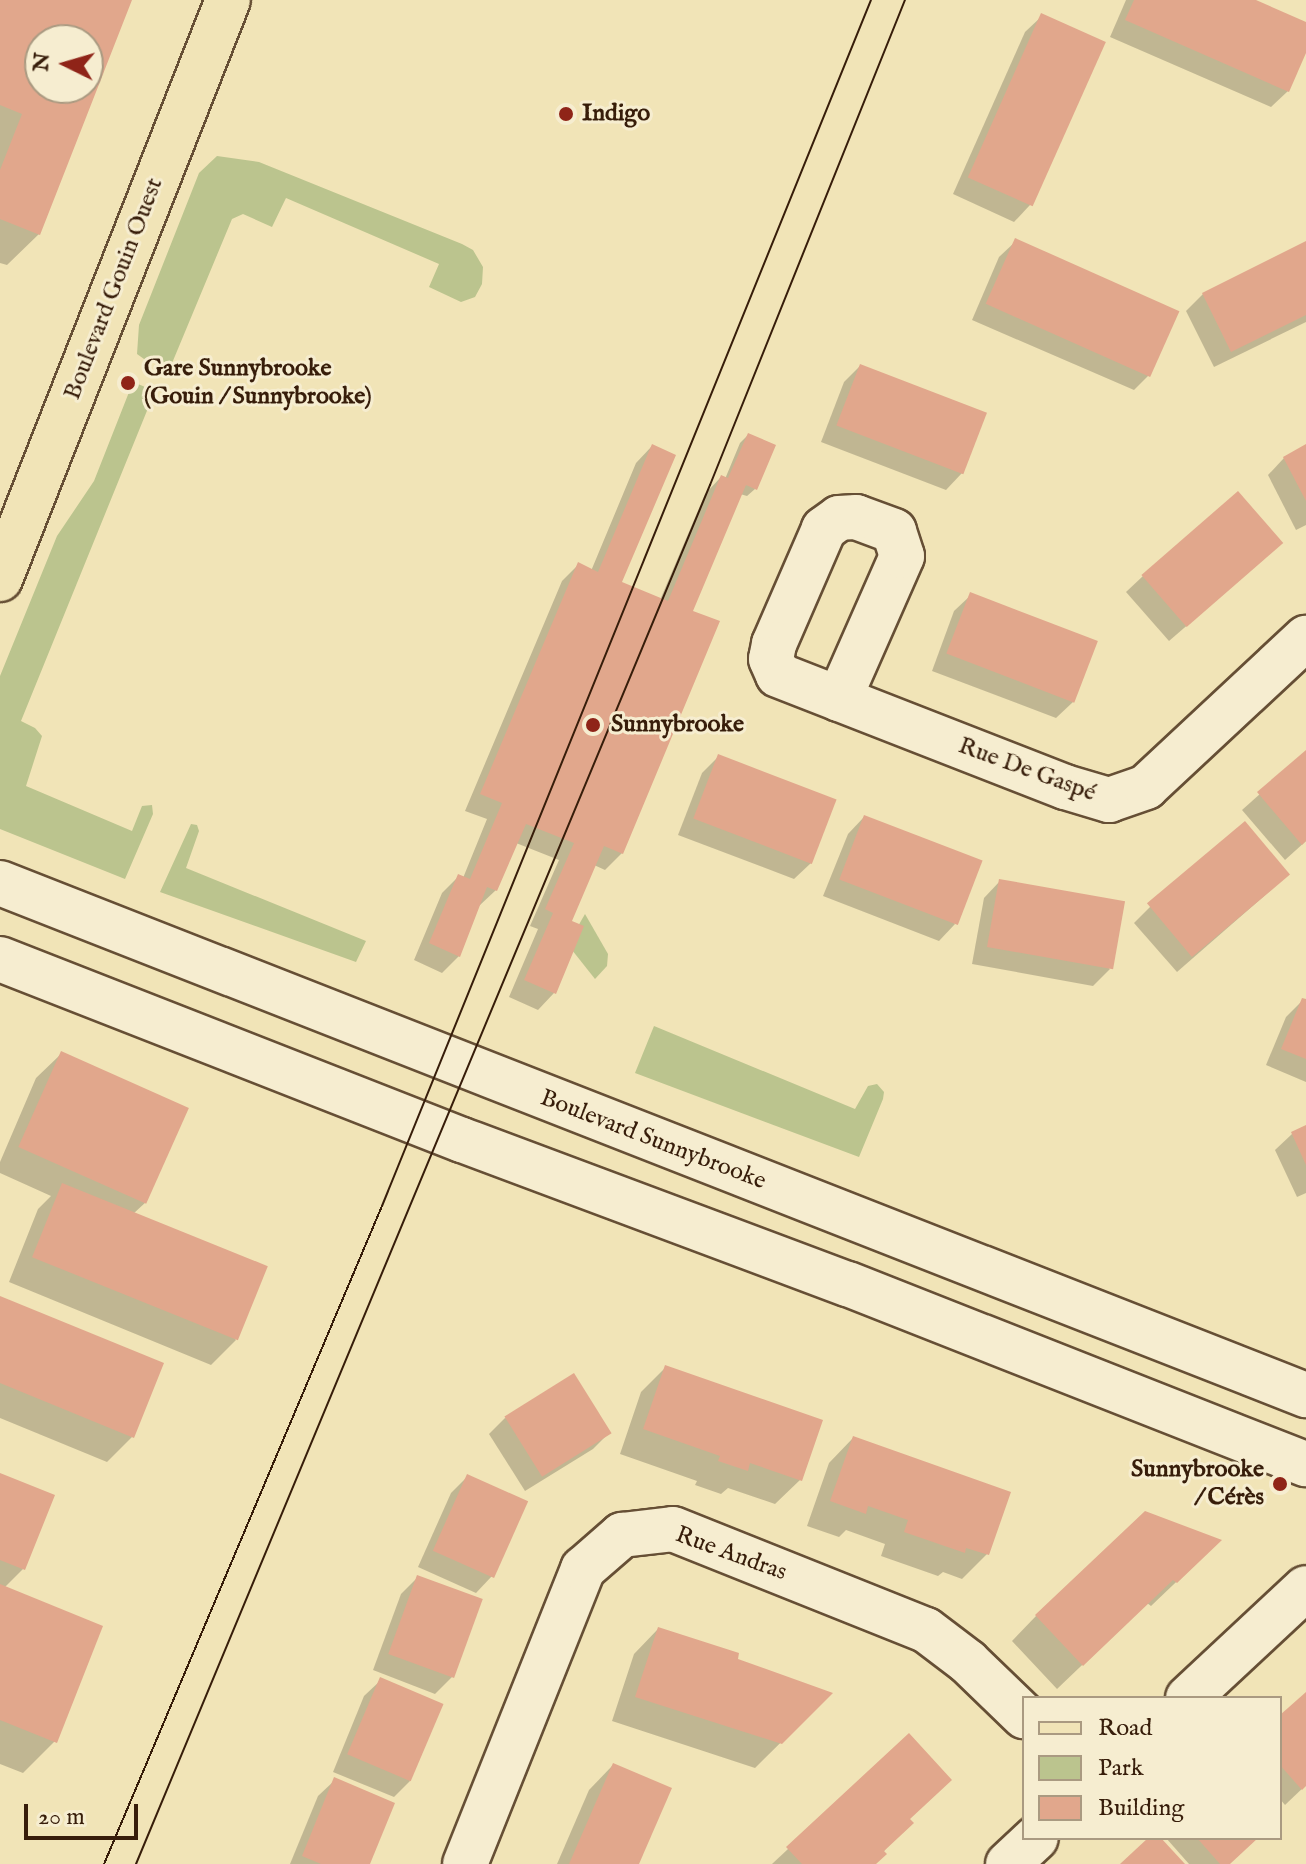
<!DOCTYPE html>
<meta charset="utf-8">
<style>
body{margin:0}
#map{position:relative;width:1306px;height:1864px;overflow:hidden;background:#f1e4b7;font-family:"IM FELL English",serif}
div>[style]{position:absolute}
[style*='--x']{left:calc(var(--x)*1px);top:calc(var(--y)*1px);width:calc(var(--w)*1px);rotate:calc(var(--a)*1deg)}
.green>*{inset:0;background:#bbc48e}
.shadow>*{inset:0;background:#0003}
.building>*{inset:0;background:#e1a78c;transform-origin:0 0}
.roads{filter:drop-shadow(2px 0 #664f35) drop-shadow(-2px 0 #664f35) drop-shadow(0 2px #664f35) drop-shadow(0 -2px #664f35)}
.minor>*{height:44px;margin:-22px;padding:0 22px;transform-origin:22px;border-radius:22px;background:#f6edd0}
.major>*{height:44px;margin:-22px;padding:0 22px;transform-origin:22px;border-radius:22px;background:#f1e4b7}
.tram>*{height:2px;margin:-1px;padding:0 1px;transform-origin:1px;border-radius:1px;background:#371d0a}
.dots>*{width:22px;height:22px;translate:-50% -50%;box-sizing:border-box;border:4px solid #f6edd0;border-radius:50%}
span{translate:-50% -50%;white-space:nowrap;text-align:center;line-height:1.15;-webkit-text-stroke:6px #f6edd0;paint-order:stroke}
.poi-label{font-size:24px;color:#371d0a;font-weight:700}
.left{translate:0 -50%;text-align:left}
.right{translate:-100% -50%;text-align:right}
.street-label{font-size:24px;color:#371d0a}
.legend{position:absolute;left:1022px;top:1696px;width:260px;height:144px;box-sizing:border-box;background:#f6edd0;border:2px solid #aa9a81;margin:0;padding:10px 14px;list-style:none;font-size:24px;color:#371d0a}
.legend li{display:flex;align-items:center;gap:16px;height:40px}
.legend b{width:40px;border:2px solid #aa9a81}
.north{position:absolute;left:24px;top:24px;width:80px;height:80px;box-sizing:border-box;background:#f6edd0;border:2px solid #aa9a81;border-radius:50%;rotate:275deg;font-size:22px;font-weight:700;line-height:32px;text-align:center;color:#371d0a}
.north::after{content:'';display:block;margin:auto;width:28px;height:36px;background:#8f2418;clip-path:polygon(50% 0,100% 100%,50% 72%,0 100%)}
.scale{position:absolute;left:24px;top:1804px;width:114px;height:36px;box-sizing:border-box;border:4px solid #371d0a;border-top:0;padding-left:10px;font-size:24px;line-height:28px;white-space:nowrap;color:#371d0a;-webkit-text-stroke:6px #f6edd0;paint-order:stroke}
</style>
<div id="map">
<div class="green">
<i style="clip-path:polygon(217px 156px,259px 162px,462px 244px,473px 250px,483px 267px,482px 284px,475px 297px,461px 302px,429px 287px,439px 264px,286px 198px,272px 227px,243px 214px,232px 219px,170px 368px,144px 359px,137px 354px,139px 325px,199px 173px)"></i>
<i style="clip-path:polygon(133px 382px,155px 391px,21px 721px,35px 728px,42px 736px,26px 786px,132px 831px,142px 806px,152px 805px,153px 814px,125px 879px,0 829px,0 676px,57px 536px,94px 481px)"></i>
<i style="clip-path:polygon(191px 824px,197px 825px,199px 831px,186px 868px,366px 941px,356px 962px,160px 892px)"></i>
<i style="clip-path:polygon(585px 914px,608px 954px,607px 966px,595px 979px,572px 950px,573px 935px)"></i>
<i style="clip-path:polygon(654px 1026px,855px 1109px,868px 1086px,877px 1084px,884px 1092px,883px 1099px,859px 1157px,635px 1073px)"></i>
</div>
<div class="shadow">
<i style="clip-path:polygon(evenodd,0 0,130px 0,39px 234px,7px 265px,0 263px,0 0,40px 40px,88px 40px,88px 88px,40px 88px,40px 40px)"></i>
<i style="clip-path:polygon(1126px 0,1251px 0,1306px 24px,1306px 48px,1288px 91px,1271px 107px,1110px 37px)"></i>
<i style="clip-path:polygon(1042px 16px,1030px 205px,1014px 222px,953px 194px,1025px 32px)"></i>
<i style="clip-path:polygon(1016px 241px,1150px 374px,1134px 390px,972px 320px,999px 257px)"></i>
<i style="clip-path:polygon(1306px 244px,1306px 322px,1214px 367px,1186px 311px,1203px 294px)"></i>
<i style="clip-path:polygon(860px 366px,962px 473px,946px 490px,821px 442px,844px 382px)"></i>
<i style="clip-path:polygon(748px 435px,755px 489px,747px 496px,740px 494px,690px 612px,622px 853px,605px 870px,594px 865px,570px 922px,554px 993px,538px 1010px,509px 997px,538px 929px,530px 926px,559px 860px,516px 843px,496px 890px,479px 906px,459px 956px,442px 973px,414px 960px,442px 893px,459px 876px,463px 878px,487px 819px,465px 811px,562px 581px,578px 565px,591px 571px,636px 463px,652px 446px,620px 583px,660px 600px,705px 494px,721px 477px,725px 479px,740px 443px)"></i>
<i style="clip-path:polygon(1306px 447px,1306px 525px,1296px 530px,1268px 475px,1284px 458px)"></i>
<i style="clip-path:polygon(1264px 559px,1169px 641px,1126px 592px,1143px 576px)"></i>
<i style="clip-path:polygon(971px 595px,1073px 702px,1056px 718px,932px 671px,954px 611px)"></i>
<i style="clip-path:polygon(1306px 753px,1306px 841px,1285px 860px,1242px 810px)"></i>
<i style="clip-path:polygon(719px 756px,811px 863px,794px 879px,678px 835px,702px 773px)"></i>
<i style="clip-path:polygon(864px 817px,955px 924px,939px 941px,823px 896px,848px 834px)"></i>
<i style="clip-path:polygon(1000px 881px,1110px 969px,1093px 986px,972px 964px,984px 898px)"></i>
<i style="clip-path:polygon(1271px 890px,1177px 972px,1134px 923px,1151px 906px)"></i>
<i style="clip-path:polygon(1303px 1000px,1306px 1002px,1306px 1082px,1266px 1065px,1286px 1017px)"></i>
<i style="clip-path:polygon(61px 1054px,146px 1202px,133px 1214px,236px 1340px,211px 1365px,9px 1282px,38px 1209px,51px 1196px,0 1173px,0 1162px,36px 1078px)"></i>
<i style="clip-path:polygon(1306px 1127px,1306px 1193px,1297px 1197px,1275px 1150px,1292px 1134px)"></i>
<i style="clip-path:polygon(0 1298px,132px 1437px,107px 1462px,0 1418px)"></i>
<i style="clip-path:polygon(666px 1367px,800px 1480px,775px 1504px,728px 1488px,721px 1494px,695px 1485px,697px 1481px,620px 1454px,641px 1392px)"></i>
<i style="clip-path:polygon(505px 1418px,609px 1433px,593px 1449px,525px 1491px,489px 1434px)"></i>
<i style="clip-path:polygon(853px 1438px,1008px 1494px,987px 1554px,962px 1579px,943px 1572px,938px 1576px,881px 1556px,885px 1544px,846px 1530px,839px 1537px,807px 1526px,829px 1463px)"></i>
<i style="clip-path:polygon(0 1475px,23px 1569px,4px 1588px,55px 1741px,23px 1773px,0 1764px)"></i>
<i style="clip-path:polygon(468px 1476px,492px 1576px,476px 1593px,418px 1567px,451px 1493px)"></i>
<i style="clip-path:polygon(1195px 1564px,1151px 1606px,1147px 1603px,1057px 1689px,1012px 1641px,1036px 1616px)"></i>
<i style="clip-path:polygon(418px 1577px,452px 1677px,435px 1694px,373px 1670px,401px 1594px)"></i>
<i style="clip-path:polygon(658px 1629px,735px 1660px,830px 1694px,755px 1768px,612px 1721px,634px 1654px)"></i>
<i style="clip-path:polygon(381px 1680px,410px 1781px,394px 1797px,333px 1772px,364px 1696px)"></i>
<i style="clip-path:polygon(1306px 1695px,1306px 1785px,1285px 1805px,1280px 1799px,1280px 1718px)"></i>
<i style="clip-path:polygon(613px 1765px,637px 1864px,557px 1864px,589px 1790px)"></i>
<i style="clip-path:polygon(335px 1780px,368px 1864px,290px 1864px,318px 1796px)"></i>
<i style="clip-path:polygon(908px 1820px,874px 1864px,772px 1864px,788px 1849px)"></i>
<i style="clip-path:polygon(1166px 1838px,1257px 1838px,1229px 1864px,1189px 1864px)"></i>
</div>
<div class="building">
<i style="clip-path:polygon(evenodd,0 0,132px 0,40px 235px,0 219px,0 170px,22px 114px,0 105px,0 0,40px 40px,88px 40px,88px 88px,40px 88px,40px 40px)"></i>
<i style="clip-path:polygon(1134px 0,1256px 0,1306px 22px,1306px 53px,1289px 92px,1125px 20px)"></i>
<i style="left:1041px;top:13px;width:71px;height:180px;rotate:24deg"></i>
<i style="left:1015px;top:238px;width:180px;height:72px;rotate:24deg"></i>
<i style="clip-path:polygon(1306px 241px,1306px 315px,1231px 352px,1202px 293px)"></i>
<i style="left:860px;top:364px;width:136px;height:66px;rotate:21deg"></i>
<i style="clip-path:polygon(748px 433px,776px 445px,757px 490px,746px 485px,693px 611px,720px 621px,623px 854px,604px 846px,572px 921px,584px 926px,556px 994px,524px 980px,553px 913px,545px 909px,574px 843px,526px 824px,497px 891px,487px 887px,460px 957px,429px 943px,458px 874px,470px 879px,502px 803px,480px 794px,578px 562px,598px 572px,652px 444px,676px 455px,622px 582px,668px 601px,721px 475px,728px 478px)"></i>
<i style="clip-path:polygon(1306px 444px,1306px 501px,1283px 457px)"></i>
<i style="left:1238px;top:491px;width:69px;height:128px;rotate:49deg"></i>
<i style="left:970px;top:592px;width:137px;height:66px;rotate:21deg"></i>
<i style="clip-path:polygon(1306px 750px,1306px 841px,1302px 845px,1257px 792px)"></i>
<i style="left:718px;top:754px;width:127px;height:69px;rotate:21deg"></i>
<i style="left:864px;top:815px;width:127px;height:69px;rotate:21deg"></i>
<i style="left:1245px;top:821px;width:70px;height:128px;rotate:50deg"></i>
<i style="left:999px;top:879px;width:128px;height:69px;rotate:10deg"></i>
<i style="clip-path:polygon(1302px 998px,1306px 999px,1306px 1059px,1281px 1049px)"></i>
<i style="left:61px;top:1051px;width:140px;height:105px;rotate:24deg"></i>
<i style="clip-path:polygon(1306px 1125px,1306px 1165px,1291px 1132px)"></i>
<i style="left:62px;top:1183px;width:222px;height:80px;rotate:22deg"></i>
<i style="clip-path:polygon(0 1296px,164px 1363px,134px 1438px,0 1383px)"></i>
<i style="clip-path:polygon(665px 1365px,823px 1420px,802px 1481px,750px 1463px,748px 1471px,718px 1461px,720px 1456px,643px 1429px)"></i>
<i style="left:574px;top:1373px;width:71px;height:82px;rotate:58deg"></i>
<i style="clip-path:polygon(853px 1436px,1011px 1492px,989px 1555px,966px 1548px,965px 1553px,904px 1532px,908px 1520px,868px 1506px,866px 1514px,830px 1501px)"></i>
<i style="clip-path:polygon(0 1473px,55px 1495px,25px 1570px,0 1560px)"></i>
<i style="left:467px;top:1474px;width:67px;height:84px;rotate:24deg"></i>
<i style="clip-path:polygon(1145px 1511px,1222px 1540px,1177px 1583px,1173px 1580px,1083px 1666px,1035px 1615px)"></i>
<i style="left:417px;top:1575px;width:70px;height:84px;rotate:20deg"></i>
<i style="clip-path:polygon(0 1584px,103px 1626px,57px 1743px,0 1720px)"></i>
<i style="clip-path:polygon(658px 1627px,739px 1653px,738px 1659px,833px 1693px,782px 1744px,635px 1697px)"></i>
<i style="left:380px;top:1677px;width:69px;height:84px;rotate:23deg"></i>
<i style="clip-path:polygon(1306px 1692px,1306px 1786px,1302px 1790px,1280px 1765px,1280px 1715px)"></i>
<i style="clip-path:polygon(909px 1733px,952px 1780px,910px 1819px,914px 1823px,884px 1851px,887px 1854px,876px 1864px,802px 1864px,786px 1847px)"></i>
<i style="clip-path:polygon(613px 1763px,672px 1788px,639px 1864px,569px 1864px)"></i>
<i style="clip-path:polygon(334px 1777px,395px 1803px,370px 1864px,321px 1864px,302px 1856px)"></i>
<i style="clip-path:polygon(1148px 1838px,1161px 1838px,1185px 1864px,1120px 1864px)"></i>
<i style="clip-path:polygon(1197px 1838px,1258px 1838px,1230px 1864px,1220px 1864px)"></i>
</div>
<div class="roads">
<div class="minor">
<i style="--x:839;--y:699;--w:156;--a:-66.2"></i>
<i style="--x:902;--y:556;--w:26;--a:-108"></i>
<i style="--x:894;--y:531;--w:40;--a:-159.8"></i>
<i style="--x:856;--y:517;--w:17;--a:177"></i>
<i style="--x:839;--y:518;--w:19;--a:144"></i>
<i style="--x:824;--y:529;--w:125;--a:113.5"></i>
<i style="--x:774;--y:644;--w:15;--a:101"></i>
<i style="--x:771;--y:659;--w:17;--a:66"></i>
<i style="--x:778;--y:675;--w:308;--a:21.3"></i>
<i style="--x:1065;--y:787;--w:46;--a:16.5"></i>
<i style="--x:1109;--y:800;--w:39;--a:-19"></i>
<i style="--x:1146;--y:787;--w:219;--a:-43"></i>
<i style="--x:0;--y:883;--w:1403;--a:21.41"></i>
<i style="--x:0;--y:959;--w:496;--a:21.4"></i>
<i style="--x:462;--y:1140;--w:412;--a:20.5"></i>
<i style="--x:848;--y:1284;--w:492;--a:21.5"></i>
<i style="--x:1188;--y:1698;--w:161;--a:-43"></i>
<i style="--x:465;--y:1864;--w:318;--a:-68.2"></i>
<i style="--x:583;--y:1569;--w:52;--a:-41.1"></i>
<i style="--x:622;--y:1535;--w:51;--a:-6.7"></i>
<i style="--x:673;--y:1529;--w:272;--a:21.8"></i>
<i style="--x:926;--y:1630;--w:53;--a:37.3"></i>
<i style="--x:968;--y:1662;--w:78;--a:44"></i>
<i style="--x:1008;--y:1864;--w:38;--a:-43"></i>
</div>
<div class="major">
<i style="--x:0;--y:579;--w:622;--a:-68.51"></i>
</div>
</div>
<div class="tram">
<i style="--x:104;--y:1864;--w:714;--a:-67.1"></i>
<i style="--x:382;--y:1206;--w:1301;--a:-67.93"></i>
<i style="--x:136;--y:1864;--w:1494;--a:-67.4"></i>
<i style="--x:710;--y:485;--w:523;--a:-68.1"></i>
</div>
<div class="dots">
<i style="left:566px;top:114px;background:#8f2418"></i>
<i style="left:128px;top:383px;background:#8f2418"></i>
<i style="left:593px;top:725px;background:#8f2418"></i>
<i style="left:1280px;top:1484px;background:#8f2418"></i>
</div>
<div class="poi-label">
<span class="left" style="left:582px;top:114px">Indigo</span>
<span class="left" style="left:144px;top:383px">Gare Sunnybrooke<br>(Gouin / Sunnybrooke)</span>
<span class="left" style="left:611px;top:725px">Sunnybrooke</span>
<span class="right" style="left:1264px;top:1484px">Sunnybrooke<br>/ Cérès</span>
</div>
<div class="street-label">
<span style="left:114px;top:289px;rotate:-69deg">Boulevard Gouin Ouest</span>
<span style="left:1027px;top:770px;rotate:20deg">Rue De Gaspé</span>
<span style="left:653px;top:1140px;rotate:21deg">Boulevard Sunnybrooke</span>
<span style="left:731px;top:1554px;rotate:20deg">Rue Andras</span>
</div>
<ul class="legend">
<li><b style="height:10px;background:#f1e4b7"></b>Road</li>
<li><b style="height:22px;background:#bbc48e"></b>Park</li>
<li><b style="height:22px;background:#e1a78c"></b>Building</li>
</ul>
<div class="north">N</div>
<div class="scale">20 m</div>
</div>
